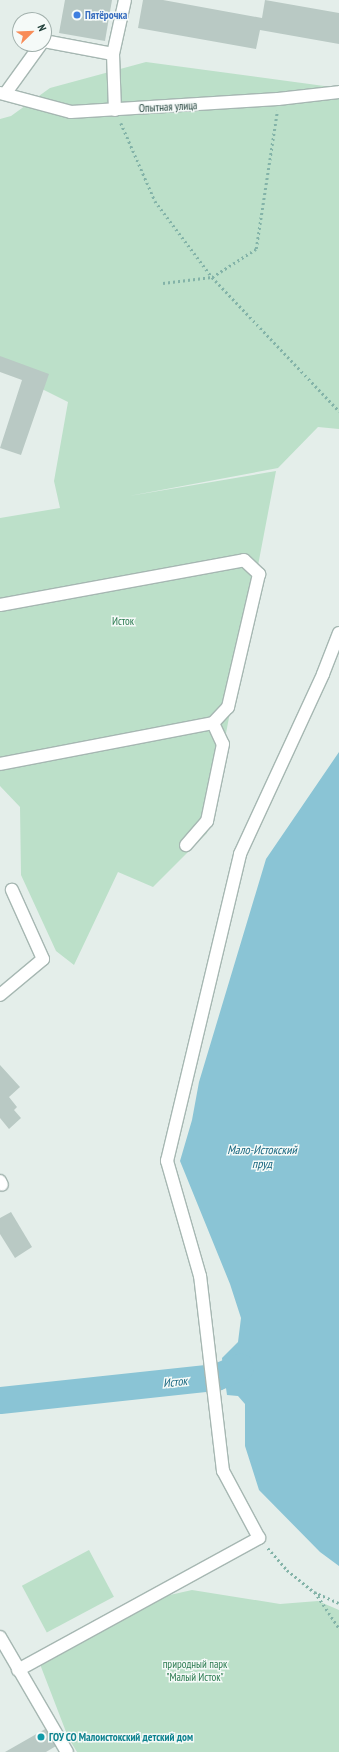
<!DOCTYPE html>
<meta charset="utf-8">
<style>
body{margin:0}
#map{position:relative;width:339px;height:1752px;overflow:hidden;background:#e4eeea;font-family:"PT Sans Narrow",sans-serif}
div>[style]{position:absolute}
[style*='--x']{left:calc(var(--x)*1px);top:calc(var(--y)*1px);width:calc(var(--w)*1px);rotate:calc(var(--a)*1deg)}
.green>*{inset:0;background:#bce0c9;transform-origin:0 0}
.water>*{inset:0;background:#8ac4d5}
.river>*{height:27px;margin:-13.5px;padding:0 13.5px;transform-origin:13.5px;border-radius:13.5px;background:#8ac4d5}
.building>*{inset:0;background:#b9c9c4}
.path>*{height:2.5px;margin-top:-1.25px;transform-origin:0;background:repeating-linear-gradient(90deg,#83b3a8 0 2px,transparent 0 5px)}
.roads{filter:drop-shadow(1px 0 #a6b7b2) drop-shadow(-1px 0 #a6b7b2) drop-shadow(0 1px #a6b7b2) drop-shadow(0 -1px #a6b7b2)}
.minor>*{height:12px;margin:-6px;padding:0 6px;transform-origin:6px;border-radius:6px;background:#fff}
.dots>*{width:11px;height:11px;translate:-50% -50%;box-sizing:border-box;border:2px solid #f5faf8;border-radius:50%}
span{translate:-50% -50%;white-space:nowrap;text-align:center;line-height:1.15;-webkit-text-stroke:3px #f5faf8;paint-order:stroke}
.shop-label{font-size:11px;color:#366cbe;font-weight:700}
.left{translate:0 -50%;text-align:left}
.street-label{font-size:11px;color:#22413b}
.park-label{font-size:11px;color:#2a7a4f}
.culture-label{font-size:11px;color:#0d838f;font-weight:700}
.water-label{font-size:12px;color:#196780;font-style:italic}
.north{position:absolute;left:12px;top:12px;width:40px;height:40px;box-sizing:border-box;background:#f5faf8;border:1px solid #a1b0ac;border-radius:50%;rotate:67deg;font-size:11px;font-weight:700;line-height:16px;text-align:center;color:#22413b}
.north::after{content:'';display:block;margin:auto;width:14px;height:18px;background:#f88c58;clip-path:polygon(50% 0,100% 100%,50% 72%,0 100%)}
</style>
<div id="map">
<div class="green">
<i style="clip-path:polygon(146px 62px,339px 88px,339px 429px,318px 427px,278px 468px,129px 496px,276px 471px,207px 833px,153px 887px,118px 872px,74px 965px,56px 951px,21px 875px,20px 807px,0 786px,0 518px,60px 508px,54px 481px,68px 402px,0 368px,0 119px,11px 116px,50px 88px)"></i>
<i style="left:89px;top:1550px;width:53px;height:76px;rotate:62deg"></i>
<i style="clip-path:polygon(192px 1590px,280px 1604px,318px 1601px,339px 1610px,339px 1752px,77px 1752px,68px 1737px,38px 1659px,121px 1606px)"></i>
</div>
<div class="water">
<i style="clip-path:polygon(339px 752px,339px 1566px,320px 1552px,259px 1490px,245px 1446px,245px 1404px,238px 1396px,227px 1395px,225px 1381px,217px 1382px,215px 1372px,223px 1371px,222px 1358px,238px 1342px,241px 1318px,230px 1284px,180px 1161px,192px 1120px,199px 1082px,266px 859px)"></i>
</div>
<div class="river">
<i style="--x:0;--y:1400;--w:217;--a:-6.1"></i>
<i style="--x:216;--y:1377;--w:26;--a:-23"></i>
</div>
<div class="building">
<i style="clip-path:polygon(65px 0,112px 0,105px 41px,59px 33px)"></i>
<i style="clip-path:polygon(143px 0,163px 0,262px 18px,265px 0,339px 13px,339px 44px,260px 30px,256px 49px,138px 28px)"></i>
<i style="clip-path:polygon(0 356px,49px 374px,21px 455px,0 448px,22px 380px,0 372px)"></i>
<i style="clip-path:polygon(0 1065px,20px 1087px,9px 1097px,17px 1107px,14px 1110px,21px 1118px,9px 1129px,0 1118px)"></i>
<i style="clip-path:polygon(11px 1212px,32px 1247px,15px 1258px,0 1234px,0 1218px)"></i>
<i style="clip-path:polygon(47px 1728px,56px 1746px,46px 1752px,5px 1752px)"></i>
</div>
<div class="path">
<i style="--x:121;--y:123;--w:85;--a:66.4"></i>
<i style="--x:155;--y:201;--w:95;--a:53.1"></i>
<i style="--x:212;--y:277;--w:185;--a:46.5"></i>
<i style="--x:163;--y:283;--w:49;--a:-7"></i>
<i style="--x:212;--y:277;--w:52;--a:-32.5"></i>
<i style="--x:256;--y:249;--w:140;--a:-81.3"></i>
<i style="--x:268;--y:1548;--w:29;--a:49"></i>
<i style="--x:287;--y:1570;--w:35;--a:39"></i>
<i style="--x:314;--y:1592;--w:27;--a:24"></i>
<i style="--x:315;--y:1592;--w:43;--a:56.3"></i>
</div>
<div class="roads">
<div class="minor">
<i style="--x:44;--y:41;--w:70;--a:10.7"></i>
<i style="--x:113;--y:54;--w:56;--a:88"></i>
<i style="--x:113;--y:54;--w:55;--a:-77.5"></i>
<i style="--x:0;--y:93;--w:73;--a:15"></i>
<i style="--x:71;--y:112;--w:207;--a:-3.6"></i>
<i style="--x:278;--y:99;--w:61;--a:-6.5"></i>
<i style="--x:5;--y:94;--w:62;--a:-54.2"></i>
<i style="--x:0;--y:605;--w:248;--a:-10.4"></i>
<i style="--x:244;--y:560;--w:21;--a:43"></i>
<i style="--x:259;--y:574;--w:137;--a:103.1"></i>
<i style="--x:228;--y:707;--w:22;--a:133"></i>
<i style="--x:213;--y:723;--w:23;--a:65"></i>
<i style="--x:223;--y:744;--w:79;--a:101.7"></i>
<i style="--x:207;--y:821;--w:32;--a:131"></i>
<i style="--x:0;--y:764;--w:217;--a:-10.9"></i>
<i style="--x:0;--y:995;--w:56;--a:-39.9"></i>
<i style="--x:43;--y:959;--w:76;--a:-114.2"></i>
<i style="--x:0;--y:1181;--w:4;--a:63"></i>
<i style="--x:0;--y:1637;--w:133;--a:59.8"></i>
<i style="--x:18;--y:1670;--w:275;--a:-28.7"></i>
<i style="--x:259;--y:1538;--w:76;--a:-118.2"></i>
<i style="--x:223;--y:1471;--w:196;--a:-96.7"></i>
<i style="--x:200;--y:1276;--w:120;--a:-106"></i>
<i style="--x:167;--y:1161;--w:316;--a:-76.6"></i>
<i style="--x:240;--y:854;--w:198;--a:-65.2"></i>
<i style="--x:323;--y:674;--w:44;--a:-68.7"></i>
</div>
</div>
<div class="dots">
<i style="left:77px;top:15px;background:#3f7fe0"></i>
<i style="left:41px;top:1737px;background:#0f9aa8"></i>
</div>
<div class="shop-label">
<span class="left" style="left:85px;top:15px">Пятёрочка</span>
</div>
<div class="street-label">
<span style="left:168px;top:107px;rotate:-3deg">Опытная улица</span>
</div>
<div class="park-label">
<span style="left:123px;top:621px">Исток</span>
<span style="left:195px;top:1671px">природный парк<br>"Малый Исток"</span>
</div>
<div class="culture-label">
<span class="left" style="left:49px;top:1737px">ГОУ СО Малоистокский детский дом</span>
</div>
<div class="water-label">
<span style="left:262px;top:1157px">Мало-Истокский<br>пруд</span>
<span style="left:175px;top:1382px;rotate:-6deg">Исток</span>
</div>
<div class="north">N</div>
</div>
